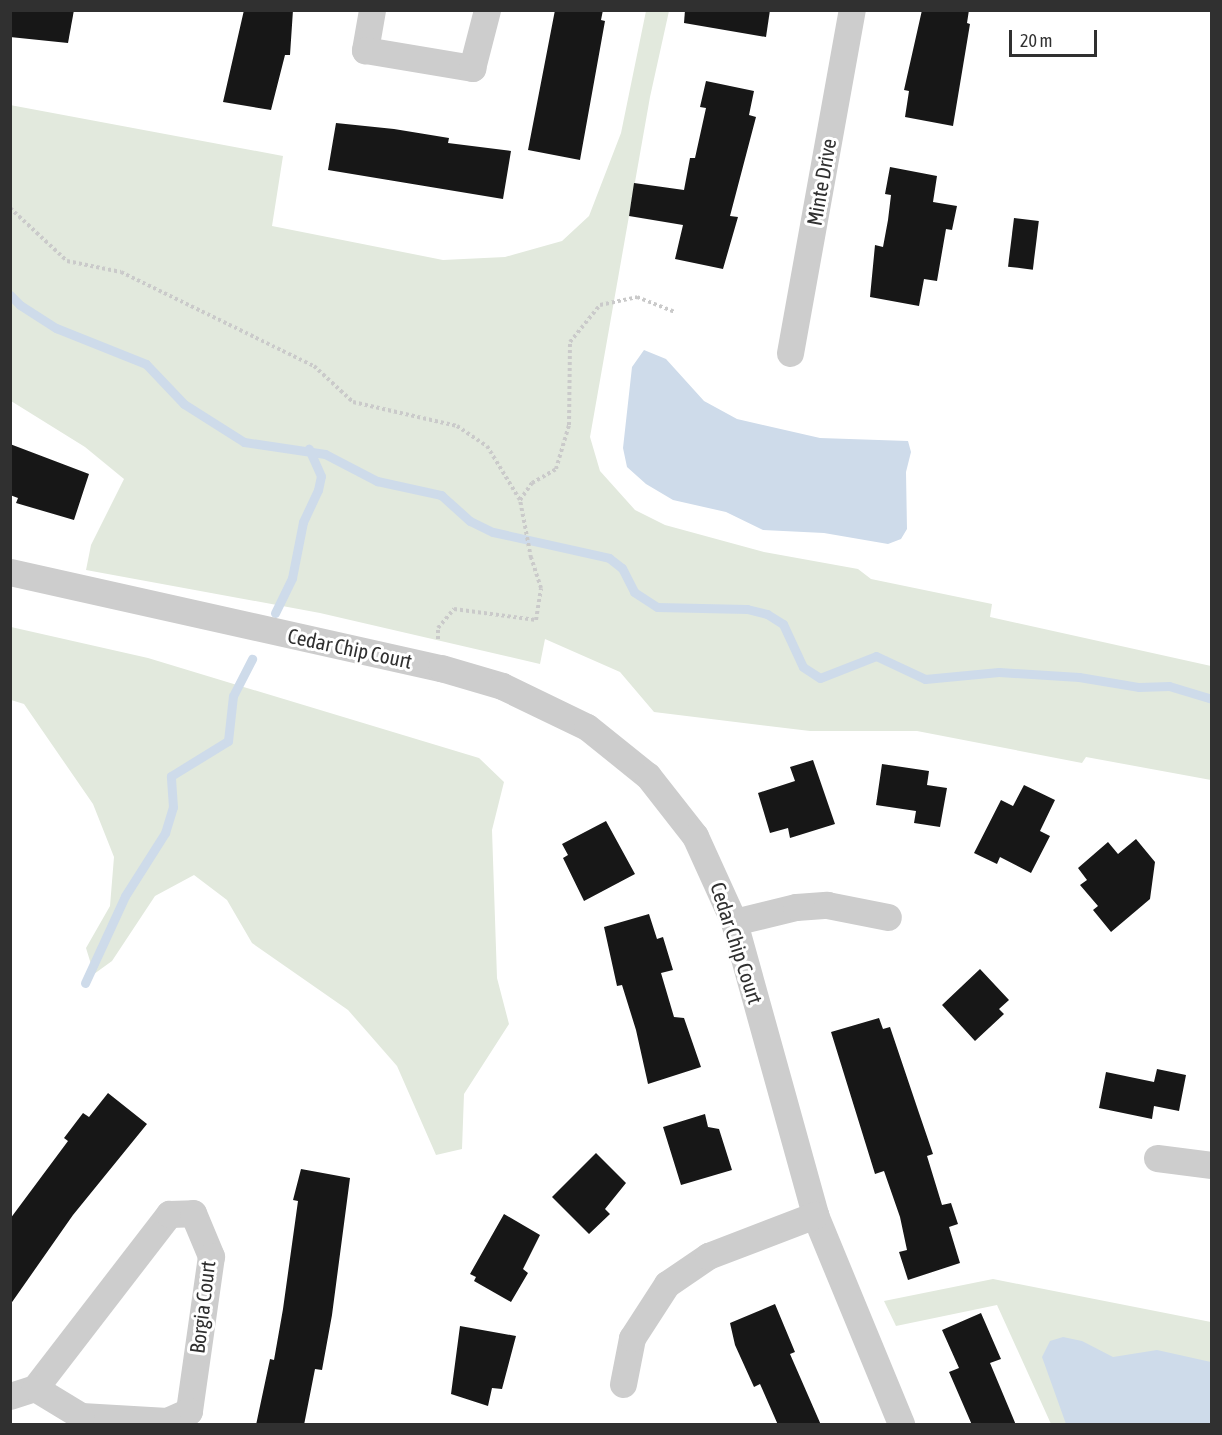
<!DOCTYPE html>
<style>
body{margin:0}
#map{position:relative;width:1222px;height:1435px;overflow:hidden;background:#fff;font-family:"Asap Condensed",sans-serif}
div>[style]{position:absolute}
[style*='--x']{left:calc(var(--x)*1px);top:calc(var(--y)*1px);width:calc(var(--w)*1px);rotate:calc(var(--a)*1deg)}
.green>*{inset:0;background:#e2e9dd}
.water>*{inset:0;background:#cedbea}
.stream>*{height:9px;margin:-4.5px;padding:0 4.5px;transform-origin:4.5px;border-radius:4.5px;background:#cedbea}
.building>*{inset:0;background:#171717;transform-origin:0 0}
.path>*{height:4px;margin-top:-2px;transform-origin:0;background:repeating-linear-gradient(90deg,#cacaca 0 3px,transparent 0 6px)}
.street>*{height:27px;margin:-13.5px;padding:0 13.5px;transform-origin:13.5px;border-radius:13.5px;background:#cdcdcd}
span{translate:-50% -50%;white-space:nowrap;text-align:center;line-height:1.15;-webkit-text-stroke:6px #fff;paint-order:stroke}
.street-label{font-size:21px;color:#303030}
.frame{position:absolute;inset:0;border:12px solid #303030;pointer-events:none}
.scale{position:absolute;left:1009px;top:30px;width:88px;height:27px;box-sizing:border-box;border:3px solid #303030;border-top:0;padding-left:8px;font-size:18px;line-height:21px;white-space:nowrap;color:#303030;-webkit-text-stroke:4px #fff;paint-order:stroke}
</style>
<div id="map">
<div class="green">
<i style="clip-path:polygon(646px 11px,669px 11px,650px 97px,590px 437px,600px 471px,635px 510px,665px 525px,764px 552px,858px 569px,871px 579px,992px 604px,990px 617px,1211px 666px,1211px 780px,1086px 757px,1082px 763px,917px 731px,810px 731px,654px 712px,620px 672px,545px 639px,540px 664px,320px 613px,86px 570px,91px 545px,124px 479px,85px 447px,11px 401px,10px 105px,283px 156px,272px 226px,443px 260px,505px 257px,562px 241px,589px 216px,621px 133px)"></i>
<i style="clip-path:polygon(11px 627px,148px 658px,479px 758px,504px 782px,492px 830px,497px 978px,509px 1024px,464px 1094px,462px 1149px,436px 1155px,397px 1066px,348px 1010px,252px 943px,227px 900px,194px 875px,155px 896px,112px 961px,94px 974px,86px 948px,110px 906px,114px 857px,93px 804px,24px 704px,11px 700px)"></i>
<i style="clip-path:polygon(993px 1279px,1211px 1322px,1211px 1424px,1051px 1424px,997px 1305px,896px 1326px,884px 1301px)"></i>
</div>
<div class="water">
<i style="clip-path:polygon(644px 350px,666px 359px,704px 401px,737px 419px,820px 438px,908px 441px,911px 452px,906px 472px,907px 529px,901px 539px,888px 544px,824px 533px,763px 530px,726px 512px,673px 500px,646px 484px,627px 467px,623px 448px,632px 367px)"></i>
<i style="clip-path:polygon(1063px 1337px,1082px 1341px,1113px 1357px,1157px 1350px,1211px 1362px,1211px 1424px,1066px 1424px,1042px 1357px,1050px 1341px)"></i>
</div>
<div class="stream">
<i style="--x:10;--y:295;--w:14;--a:45"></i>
<i style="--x:20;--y:305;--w:43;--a:32.6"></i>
<i style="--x:56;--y:328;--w:97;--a:21.8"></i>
<i style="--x:146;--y:364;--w:55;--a:46.5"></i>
<i style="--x:184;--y:404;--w:71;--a:32.3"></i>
<i style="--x:244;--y:442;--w:82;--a:8.4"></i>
<i style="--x:325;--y:454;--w:59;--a:27.4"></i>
<i style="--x:377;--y:481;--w:66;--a:12.3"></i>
<i style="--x:441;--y:495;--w:39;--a:42"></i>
<i style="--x:470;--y:521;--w:25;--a:26"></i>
<i style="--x:493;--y:532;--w:119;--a:12.6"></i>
<i style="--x:609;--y:558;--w:16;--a:38"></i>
<i style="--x:622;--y:568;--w:27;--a:63"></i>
<i style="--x:634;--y:592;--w:27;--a:33"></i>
<i style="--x:657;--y:607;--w:90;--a:1.3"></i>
<i style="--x:747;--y:609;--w:21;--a:14"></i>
<i style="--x:767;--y:614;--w:19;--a:32"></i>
<i style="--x:783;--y:624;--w:47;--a:65.1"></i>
<i style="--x:803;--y:667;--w:20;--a:33"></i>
<i style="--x:820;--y:678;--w:60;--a:-21.4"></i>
<i style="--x:876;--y:656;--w:54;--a:25.1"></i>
<i style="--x:925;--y:679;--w:74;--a:-5.4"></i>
<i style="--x:999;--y:672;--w:80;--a:3.6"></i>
<i style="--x:1079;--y:677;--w:61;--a:9.5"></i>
<i style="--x:1139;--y:687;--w:30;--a:-2"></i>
<i style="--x:1169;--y:686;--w:45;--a:16.8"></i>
<i style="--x:275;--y:613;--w:39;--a:-64"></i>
<i style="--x:292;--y:578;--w:57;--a:-78.9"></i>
<i style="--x:303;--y:522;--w:35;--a:-65"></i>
<i style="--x:318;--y:490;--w:14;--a:-78"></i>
<i style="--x:321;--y:476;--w:30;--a:-114"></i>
<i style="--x:85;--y:983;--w:96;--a:-65.3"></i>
<i style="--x:125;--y:896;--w:75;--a:-57.6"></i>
<i style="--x:165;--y:833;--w:27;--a:-73"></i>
<i style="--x:173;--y:807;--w:31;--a:-94"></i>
<i style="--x:171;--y:776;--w:67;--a:-31.6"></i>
<i style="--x:228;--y:741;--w:45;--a:-83.7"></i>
<i style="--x:233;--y:696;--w:42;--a:-62.8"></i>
</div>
<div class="building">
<i style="clip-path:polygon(10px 10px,74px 10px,68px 43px,10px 37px)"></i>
<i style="clip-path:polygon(244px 10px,293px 10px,290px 55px,285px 55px,271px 110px,223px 102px)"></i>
<i style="clip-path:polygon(555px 10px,603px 10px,601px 20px,605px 21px,580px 160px,528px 150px)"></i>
<i style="clip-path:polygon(685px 10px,770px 10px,766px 37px,684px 23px)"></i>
<i style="clip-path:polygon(922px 10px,969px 10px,967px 23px,970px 24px,953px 126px,905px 117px,909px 91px,904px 90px)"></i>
<i style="clip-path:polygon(706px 81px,754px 91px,749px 115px,756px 117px,730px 216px,738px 217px,723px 269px,675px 259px,683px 225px,629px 216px,634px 183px,684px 190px,690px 158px,695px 158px,706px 108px,700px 107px)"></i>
<i style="clip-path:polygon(336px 123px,394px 129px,449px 138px,448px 143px,511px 151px,503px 199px,328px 170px)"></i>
<i style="clip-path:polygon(890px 167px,937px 176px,933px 202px,957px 206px,952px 230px,946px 229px,937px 281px,924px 279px,919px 306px,870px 297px,875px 245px,883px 247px,888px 220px,891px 195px,885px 194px)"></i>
<i style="left:1014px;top:218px;width:25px;height:49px;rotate:7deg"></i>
<i style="clip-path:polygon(10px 444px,89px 474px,74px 520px,16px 503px,18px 498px,10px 495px)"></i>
<i style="clip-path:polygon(813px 760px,835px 824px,790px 838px,788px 828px,770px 833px,758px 793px,795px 781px,790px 767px)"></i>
<i style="clip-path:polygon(882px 764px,929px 771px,927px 785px,947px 788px,940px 827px,914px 823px,916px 811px,876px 805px)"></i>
<i style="clip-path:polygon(1024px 785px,1055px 800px,1040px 831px,1050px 836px,1031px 873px,1000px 857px,997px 864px,974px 853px,1001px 800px,1013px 806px)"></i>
<i style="clip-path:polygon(606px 821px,635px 874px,584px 901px,563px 858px,568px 855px,562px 844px)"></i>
<i style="clip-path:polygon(1136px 839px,1155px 862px,1150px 899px,1111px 932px,1093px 910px,1098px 906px,1080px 885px,1087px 880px,1078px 868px,1108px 842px,1118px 854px)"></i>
<i style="clip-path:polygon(649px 914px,657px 939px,663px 937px,673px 970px,661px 973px,674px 1017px,684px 1018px,701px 1067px,648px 1084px,636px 1030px,622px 985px,617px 986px,604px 927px)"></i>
<i style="clip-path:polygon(980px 969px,1009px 1000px,999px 1009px,1004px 1014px,975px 1041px,942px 1005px)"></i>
<i style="clip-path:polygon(879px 1018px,883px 1029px,890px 1027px,919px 1113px,933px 1154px,927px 1156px,942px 1205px,951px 1203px,958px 1224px,949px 1227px,960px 1263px,908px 1280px,899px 1252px,907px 1250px,900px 1217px,884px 1171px,875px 1174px,831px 1032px)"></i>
<i style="clip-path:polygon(1157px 1069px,1186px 1075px,1179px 1111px,1154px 1106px,1152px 1119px,1099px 1108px,1106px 1072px,1154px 1082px)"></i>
<i style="clip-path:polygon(108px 1093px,147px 1124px,73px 1215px,10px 1305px,10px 1219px,68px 1141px,64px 1138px,83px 1113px,89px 1117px)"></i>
<i style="clip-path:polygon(705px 1114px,708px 1127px,719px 1129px,732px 1170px,681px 1185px,663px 1127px)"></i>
<i style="clip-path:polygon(596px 1153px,626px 1183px,605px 1209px,610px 1214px,589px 1234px,552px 1197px)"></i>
<i style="clip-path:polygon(301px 1169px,350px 1178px,332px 1315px,322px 1370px,315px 1369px,304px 1425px,256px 1425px,270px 1359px,274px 1360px,283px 1309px,298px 1201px,293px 1200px)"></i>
<i style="clip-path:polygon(504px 1214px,540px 1235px,523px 1269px,528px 1273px,511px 1302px,474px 1281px,476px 1277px,470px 1274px)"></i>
<i style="clip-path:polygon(775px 1304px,795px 1352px,790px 1354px,821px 1425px,778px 1425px,760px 1384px,754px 1387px,735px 1345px,730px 1323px)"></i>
<i style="clip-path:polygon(981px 1313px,1001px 1359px,990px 1363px,1016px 1425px,972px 1425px,949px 1372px,959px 1368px,942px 1330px)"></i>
<i style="clip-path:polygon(460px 1326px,516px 1336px,502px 1389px,492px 1388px,488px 1406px,451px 1394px)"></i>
</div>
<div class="path">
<i style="--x:10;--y:208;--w:78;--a:42.9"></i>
<i style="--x:67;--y:261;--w:55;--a:11.5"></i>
<i style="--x:121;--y:272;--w:215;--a:26"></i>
<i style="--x:314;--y:366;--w:53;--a:42.7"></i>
<i style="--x:353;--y:402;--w:107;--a:13"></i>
<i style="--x:457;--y:426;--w:36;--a:34"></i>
<i style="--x:487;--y:446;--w:63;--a:58.6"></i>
<i style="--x:438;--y:639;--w:11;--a:-90"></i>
<i style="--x:438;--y:628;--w:25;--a:-50"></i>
<i style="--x:454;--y:609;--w:83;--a:7.6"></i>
<i style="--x:536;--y:620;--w:32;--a:-81"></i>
<i style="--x:541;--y:588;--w:32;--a:-108"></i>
<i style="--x:531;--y:558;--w:59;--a:-100.7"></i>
<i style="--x:520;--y:500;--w:21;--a:-55"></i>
<i style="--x:532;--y:483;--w:28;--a:-30"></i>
<i style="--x:556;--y:469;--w:46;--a:-73.5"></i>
<i style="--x:569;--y:425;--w:83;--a:-89.3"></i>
<i style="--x:570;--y:342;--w:48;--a:-51"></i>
<i style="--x:600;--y:305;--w:38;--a:-12"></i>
<i style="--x:637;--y:297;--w:41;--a:21.5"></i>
</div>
<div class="street">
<i style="--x:372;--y:10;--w:41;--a:99.9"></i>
<i style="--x:365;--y:50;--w:109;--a:9.5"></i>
<i style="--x:472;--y:68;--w:60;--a:-75.5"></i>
<i style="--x:790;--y:353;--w:349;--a:-79.8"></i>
<i style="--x:10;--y:572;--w:442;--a:12.6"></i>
<i style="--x:441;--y:668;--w:64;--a:16.4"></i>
<i style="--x:502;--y:686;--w:94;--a:25.8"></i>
<i style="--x:587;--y:727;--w:78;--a:38.8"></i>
<i style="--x:648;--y:776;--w:76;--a:51.9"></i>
<i style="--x:695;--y:836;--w:94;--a:65.6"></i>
<i style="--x:734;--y:922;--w:304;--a:74.5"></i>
<i style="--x:815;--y:1215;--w:226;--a:67.6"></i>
<i style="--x:734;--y:922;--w:64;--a:-13.6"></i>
<i style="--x:796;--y:907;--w:31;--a:-4"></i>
<i style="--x:827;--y:905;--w:62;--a:11.1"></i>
<i style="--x:1157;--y:1158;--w:55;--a:7.3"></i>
<i style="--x:623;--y:1384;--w:47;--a:-78.9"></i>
<i style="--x:632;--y:1338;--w:64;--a:-57.1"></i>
<i style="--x:667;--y:1284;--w:50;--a:-34.3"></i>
<i style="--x:708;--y:1256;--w:115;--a:-21"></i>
<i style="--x:10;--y:1396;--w:26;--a:-18"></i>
<i style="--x:35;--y:1388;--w:220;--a:-52.4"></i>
<i style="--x:169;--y:1214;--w:24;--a:-2"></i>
<i style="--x:193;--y:1213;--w:47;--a:67.3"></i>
<i style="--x:211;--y:1256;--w:157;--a:98.1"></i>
<i style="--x:189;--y:1411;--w:24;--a:156"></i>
<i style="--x:167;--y:1421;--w:86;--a:-176.7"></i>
<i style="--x:81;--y:1416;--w:54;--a:-148.7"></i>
</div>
<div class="street-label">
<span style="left:821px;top:182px;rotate:-80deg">Minte Drive</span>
<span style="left:350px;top:648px;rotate:12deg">Cedar Chip Court</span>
<span style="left:737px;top:943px;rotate:72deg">Cedar Chip Court</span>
<span style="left:202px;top:1307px;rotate:-83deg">Borgia Court</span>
</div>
<div class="frame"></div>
<div class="scale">20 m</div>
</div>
